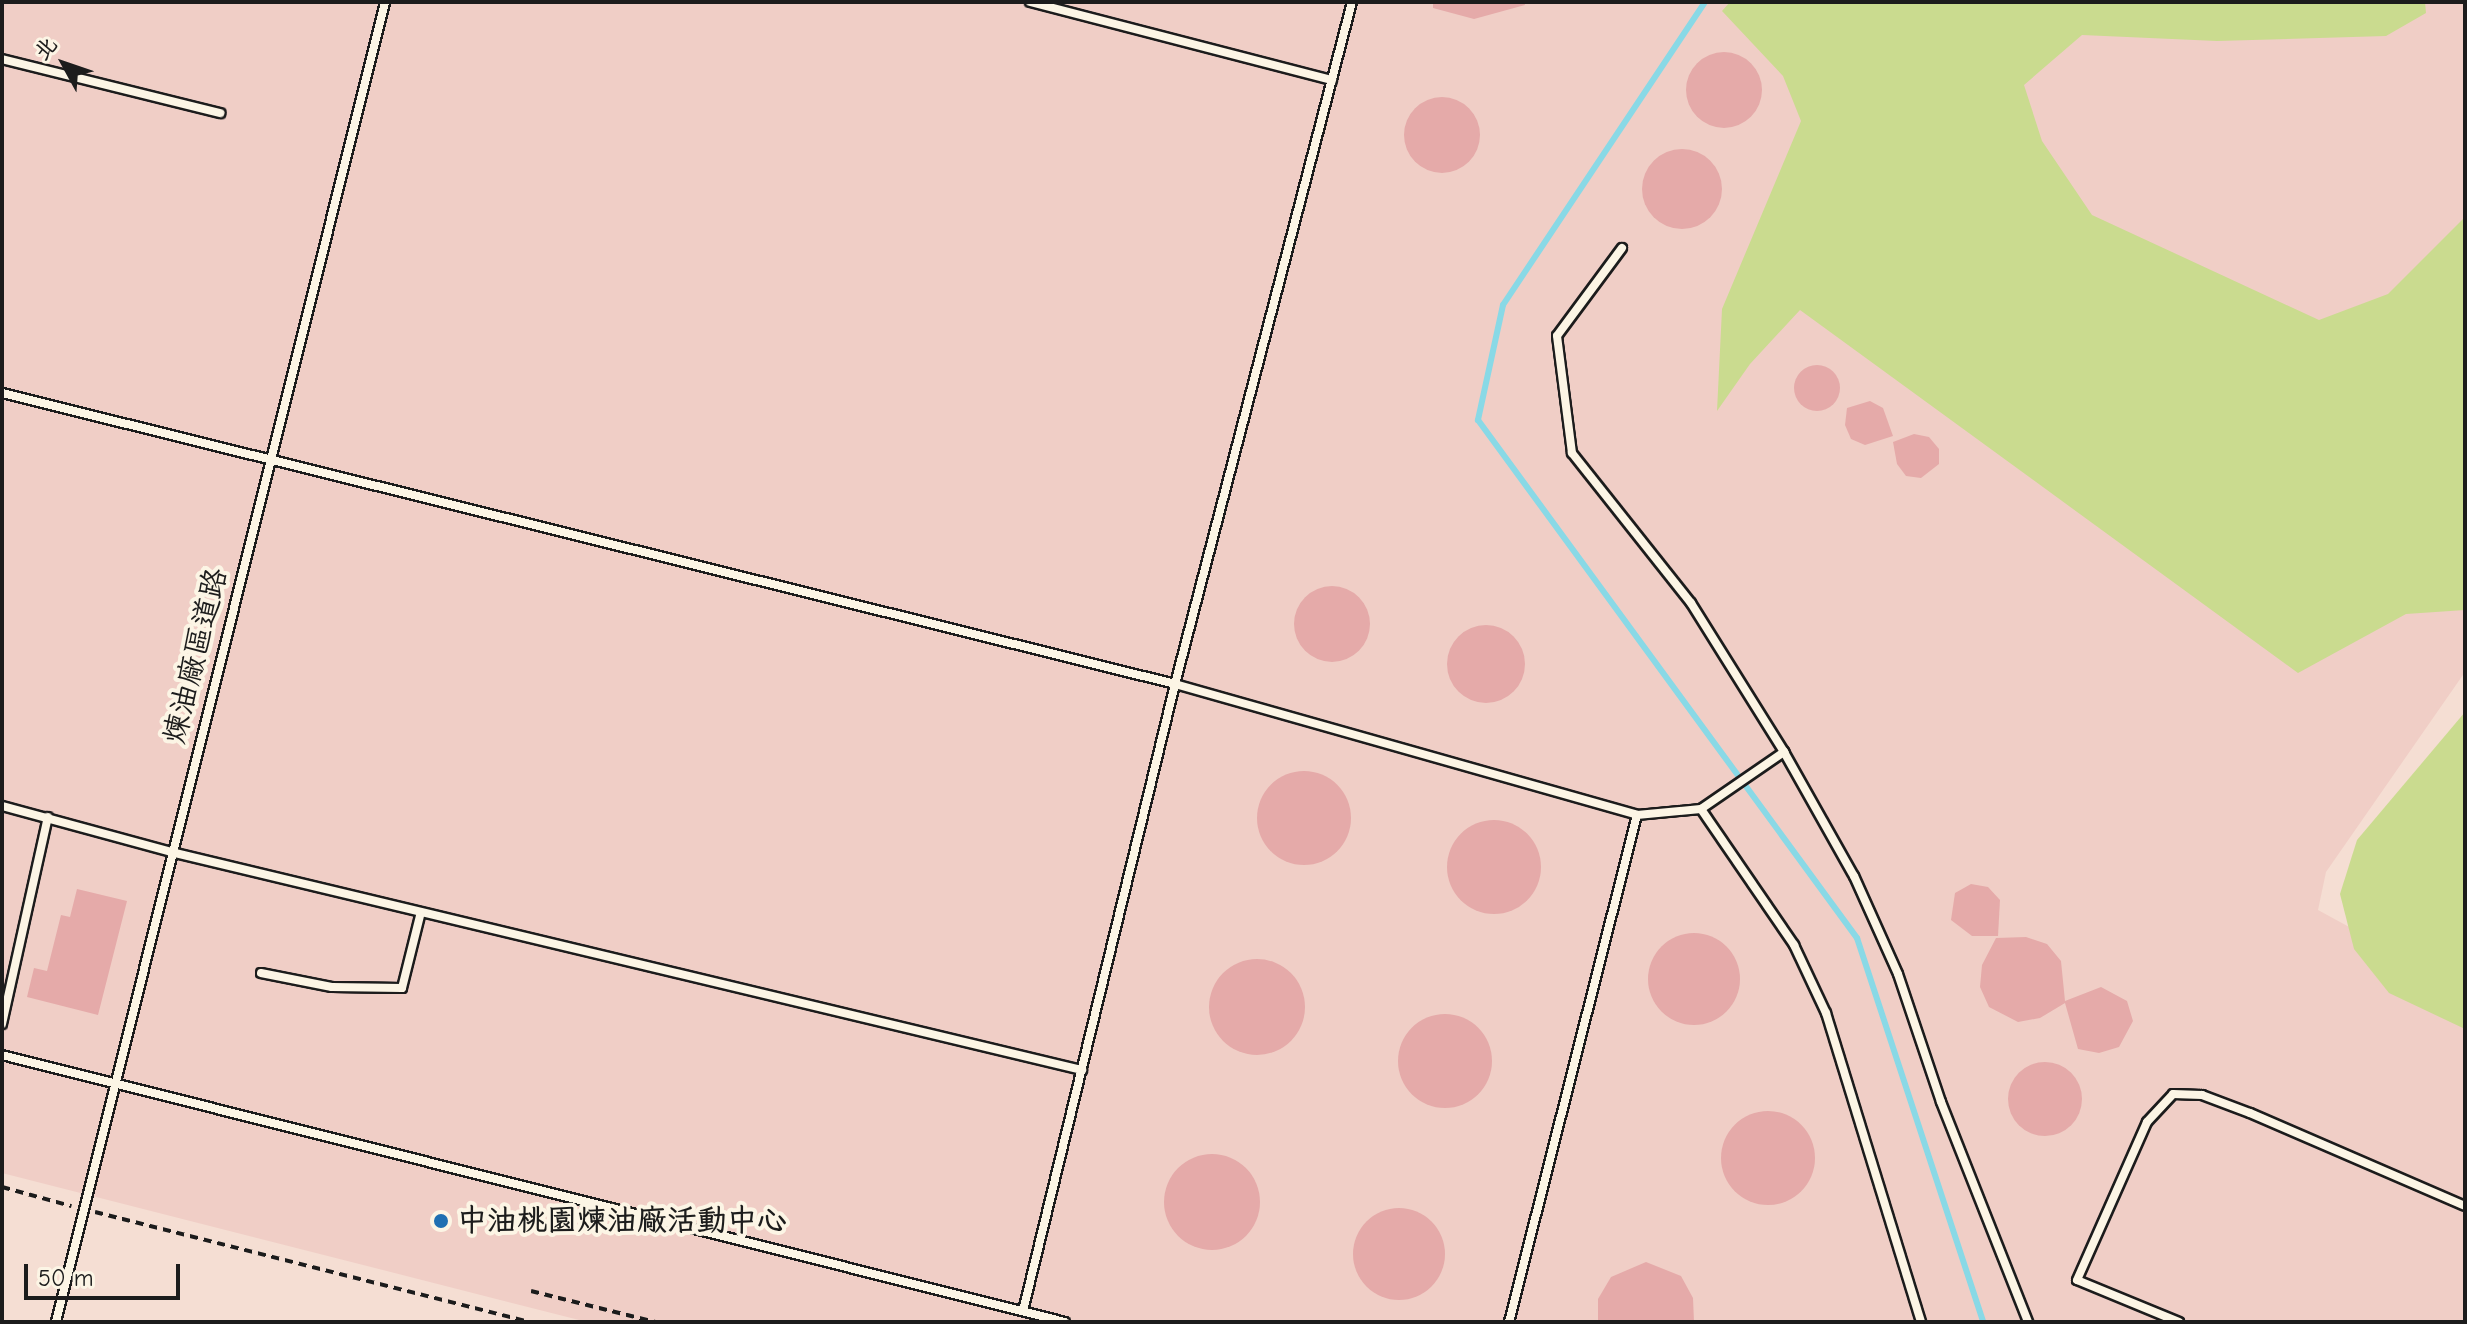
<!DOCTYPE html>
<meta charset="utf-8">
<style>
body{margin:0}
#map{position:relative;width:2467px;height:1324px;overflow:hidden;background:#f5ded3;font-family:"Comic Neue","LXGW WenKai TC",sans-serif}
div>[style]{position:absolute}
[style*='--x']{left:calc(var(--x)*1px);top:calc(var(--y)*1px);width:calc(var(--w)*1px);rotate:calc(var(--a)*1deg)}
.built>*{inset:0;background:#f0cec6}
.green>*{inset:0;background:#cadb8f}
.stream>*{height:6px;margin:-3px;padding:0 3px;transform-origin:3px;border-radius:3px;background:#89d9e6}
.building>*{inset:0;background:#e5aaa9}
.round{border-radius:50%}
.path>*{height:4px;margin-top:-2px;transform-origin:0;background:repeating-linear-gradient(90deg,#1c1c1c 0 8px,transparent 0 14px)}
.roads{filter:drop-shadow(2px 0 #1c1c1c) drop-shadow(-2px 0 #1c1c1c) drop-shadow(0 2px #1c1c1c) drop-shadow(0 -2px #1c1c1c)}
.service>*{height:8px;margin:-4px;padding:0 4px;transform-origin:4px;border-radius:4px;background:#fcf5e5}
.dots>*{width:22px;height:22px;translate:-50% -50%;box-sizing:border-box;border:4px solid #fcf5e5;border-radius:50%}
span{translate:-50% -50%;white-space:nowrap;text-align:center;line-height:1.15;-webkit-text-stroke:8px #fcf5e5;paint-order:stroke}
.street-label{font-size:30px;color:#1c1c1c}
.poi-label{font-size:30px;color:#1c1c1c;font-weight:700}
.left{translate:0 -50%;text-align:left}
.frame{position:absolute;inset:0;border:4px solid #1c1c1c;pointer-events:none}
.north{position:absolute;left:24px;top:24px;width:80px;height:80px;-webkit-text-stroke:6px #fcf5e5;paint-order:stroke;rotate:310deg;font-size:22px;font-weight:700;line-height:32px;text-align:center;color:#1c1c1c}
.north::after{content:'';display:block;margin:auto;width:28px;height:36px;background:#1c1c1c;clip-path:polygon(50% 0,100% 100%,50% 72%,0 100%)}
.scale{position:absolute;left:24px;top:1264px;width:156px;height:36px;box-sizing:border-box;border:4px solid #1c1c1c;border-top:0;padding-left:10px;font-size:24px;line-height:28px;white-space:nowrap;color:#1c1c1c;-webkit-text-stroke:6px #fcf5e5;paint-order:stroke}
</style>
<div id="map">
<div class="built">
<i style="clip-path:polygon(2px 2px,2465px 2px,2465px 672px,2326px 872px,2318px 910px,2465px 990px,2465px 1322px,587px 1322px,2px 1173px)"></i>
</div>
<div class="green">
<i style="clip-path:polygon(1730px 2px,2425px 2px,2426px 13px,2386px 36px,2217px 41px,2082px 35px,2024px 85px,2042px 141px,2092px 215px,2319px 320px,2388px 294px,2465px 217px,2465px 610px,2406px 614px,2298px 673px,1800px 310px,1750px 364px,1717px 411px,1722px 309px,1801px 121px,1783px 76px,1722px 11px)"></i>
<i style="clip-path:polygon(2465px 712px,2465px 1029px,2389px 993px,2354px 949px,2340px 894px,2357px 840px)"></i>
</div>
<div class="stream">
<i style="--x:1705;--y:2;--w:364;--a:123.7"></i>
<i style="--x:1503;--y:305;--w:118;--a:102.3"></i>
<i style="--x:1478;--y:420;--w:642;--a:53.81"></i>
<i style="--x:1857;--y:938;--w:404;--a:71.8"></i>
</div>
<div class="building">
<i style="clip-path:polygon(1433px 2px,1524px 2px,1525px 5px,1474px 19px,1433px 8px)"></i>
<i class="round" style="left:1686px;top:52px;width:76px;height:76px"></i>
<i class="round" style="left:1404px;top:97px;width:76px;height:76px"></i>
<i class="round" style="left:1642px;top:149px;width:80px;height:80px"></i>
<i class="round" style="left:1794px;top:365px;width:46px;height:46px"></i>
<i style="clip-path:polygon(1870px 401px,1883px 408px,1893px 436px,1865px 445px,1851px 439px,1845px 425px,1847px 408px)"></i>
<i style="clip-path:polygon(1914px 434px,1929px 437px,1939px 449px,1939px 464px,1921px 478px,1906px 476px,1897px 464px,1893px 442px)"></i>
<i class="round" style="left:1294px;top:586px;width:76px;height:76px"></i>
<i class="round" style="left:1447px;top:625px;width:78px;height:78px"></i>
<i class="round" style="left:1257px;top:771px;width:94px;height:94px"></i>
<i class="round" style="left:1447px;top:820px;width:94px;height:94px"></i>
<i style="clip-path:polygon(1971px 884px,1988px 887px,2000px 900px,1998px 936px,1972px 936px,1951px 920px,1955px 893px)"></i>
<i style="clip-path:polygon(77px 889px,127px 901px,98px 1015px,27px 997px,34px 968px,47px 971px,61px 915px,70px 917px)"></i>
<i class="round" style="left:1648px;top:933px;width:92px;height:92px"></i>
<i style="clip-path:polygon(2026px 937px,2047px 944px,2061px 961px,2065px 1001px,2101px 987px,2127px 1001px,2133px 1021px,2119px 1047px,2099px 1053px,2078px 1049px,2065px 1003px,2040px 1018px,2018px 1022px,1989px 1007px,1980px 987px,1982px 965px,1996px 938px)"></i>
<i class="round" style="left:1209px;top:959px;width:96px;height:96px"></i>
<i class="round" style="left:1398px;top:1014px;width:94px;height:94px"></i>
<i class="round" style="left:2008px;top:1062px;width:74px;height:74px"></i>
<i class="round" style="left:1721px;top:1111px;width:94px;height:94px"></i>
<i class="round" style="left:1164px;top:1154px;width:96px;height:96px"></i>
<i class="round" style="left:1353px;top:1208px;width:92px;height:92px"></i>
<i style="clip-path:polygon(1646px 1262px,1681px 1276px,1693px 1298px,1694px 1322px,1598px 1322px,1598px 1299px,1611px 1277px)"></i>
</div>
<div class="path">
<i style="--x:2;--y:1187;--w:72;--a:15.4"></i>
<i style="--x:95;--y:1212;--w:450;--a:14.2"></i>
<i style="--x:531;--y:1291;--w:128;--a:14"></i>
</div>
<div class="roads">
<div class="service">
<i style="--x:1030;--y:2;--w:312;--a:14.5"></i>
<i style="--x:2;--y:59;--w:225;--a:13.9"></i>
<i style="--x:1622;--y:248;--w:109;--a:126.5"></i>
<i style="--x:1557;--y:336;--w:118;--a:82.7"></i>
<i style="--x:1572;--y:453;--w:191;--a:51.6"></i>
<i style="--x:1691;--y:603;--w:176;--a:58"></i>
<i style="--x:1784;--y:752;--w:142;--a:60.6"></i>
<i style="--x:1854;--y:876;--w:107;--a:65.8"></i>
<i style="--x:1898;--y:974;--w:135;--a:71.4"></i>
<i style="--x:1941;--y:1102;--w:237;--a:68.4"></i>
<i style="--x:2;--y:393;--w:1209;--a:13.93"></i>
<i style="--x:1175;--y:684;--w:480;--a:15.8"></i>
<i style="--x:1637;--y:815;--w:64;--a:-5.4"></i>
<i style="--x:1701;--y:809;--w:101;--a:-34.5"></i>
<i style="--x:2;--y:806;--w:175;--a:15.2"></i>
<i style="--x:171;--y:852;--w:937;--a:13.46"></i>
<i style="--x:1701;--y:809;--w:165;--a:55.6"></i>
<i style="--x:1794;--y:945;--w:75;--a:64.8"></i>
<i style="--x:1826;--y:1013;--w:323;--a:72.9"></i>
<i style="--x:261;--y:973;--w:72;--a:11.2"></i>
<i style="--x:332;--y:987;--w:70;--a:0.8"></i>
<i style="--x:402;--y:988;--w:78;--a:-76"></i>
<i style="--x:2;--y:1024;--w:212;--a:-77.5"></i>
<i style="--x:2;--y:1055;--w:1096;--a:14.1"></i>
<i style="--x:1023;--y:1311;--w:645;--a:-76.37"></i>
<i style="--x:1175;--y:684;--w:705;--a:-75.45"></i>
<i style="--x:56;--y:1322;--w:1360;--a:-76"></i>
<i style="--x:1509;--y:1322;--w:523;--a:-75.83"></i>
<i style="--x:2179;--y:1322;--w:110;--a:-157.6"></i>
<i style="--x:2077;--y:1280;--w:173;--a:-66.1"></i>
<i style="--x:2147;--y:1122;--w:38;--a:-47"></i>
<i style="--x:2173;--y:1094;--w:29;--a:2"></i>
<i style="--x:2202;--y:1095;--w:51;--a:20.6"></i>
<i style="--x:2250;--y:1113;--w:234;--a:23.4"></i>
</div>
</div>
<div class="dots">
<i style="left:441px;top:1221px;background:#1f6fb2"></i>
</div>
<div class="street-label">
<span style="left:196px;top:656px;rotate:-76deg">煉油廠區道路</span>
</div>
<div class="poi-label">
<span class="left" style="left:457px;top:1221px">中油桃園煉油廠活動中心</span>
</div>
<div class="frame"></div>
<div class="north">北</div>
<div class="scale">50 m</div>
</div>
